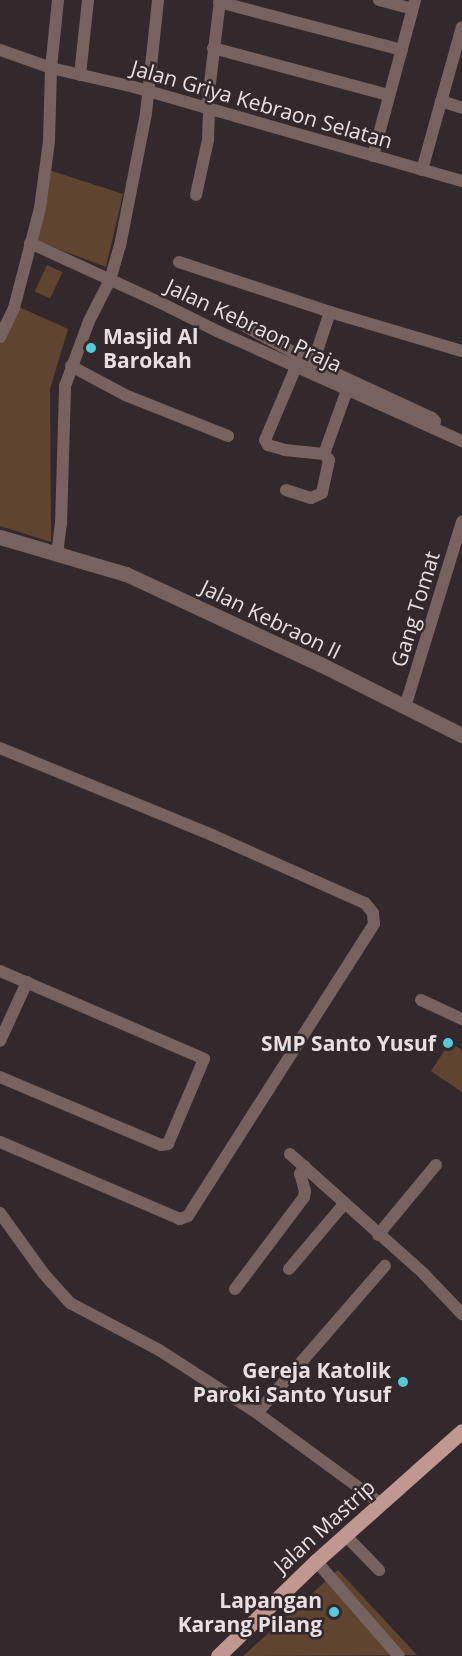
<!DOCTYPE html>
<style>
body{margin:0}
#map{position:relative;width:462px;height:1656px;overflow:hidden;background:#33282b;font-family:"Open Sans",sans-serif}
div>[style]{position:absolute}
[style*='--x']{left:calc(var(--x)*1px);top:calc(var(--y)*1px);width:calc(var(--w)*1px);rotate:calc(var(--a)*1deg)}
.green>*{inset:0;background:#5f452f;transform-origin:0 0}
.minor>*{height:12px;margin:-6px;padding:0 6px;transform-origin:6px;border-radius:6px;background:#76625f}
.tertiary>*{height:15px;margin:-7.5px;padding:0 7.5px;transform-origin:7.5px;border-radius:7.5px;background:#76625f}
.primary>*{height:15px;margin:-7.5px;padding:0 7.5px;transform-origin:7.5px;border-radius:7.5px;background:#c19891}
.dots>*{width:16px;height:16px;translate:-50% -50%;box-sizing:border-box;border:3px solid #33282b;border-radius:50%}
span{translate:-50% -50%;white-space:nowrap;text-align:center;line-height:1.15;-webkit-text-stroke:5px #33282b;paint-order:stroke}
.street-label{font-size:21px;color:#e7dfe1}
.poi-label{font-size:21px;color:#e7dfe1;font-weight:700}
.left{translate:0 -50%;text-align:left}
.right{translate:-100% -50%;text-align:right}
</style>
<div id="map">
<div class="green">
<i style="clip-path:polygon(46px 169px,123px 194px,106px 267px,32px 239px)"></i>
<i style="left:47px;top:265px;width:17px;height:29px;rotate:25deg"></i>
<i style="clip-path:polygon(15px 305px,68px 329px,50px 389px,51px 542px,0 526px,0 338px)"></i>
<i style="clip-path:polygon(450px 1042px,462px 1050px,462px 1092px,431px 1071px)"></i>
<i style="clip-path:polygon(338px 1570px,417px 1655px,243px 1656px)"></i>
</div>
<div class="minor">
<i style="--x:379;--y:0;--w:34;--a:15"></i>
<i style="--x:219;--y:2;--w:189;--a:14.7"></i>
<i style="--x:213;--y:48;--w:182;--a:15"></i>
<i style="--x:0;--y:50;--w:54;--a:19.4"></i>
<i style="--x:51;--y:68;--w:85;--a:12.9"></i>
<i style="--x:134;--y:87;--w:341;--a:16"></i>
<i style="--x:80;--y:75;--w:75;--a:-83.9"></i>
<i style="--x:441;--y:101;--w:22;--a:18"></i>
<i style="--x:207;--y:108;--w:109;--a:-83.1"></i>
<i style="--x:373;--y:156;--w:162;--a:-74.9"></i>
<i style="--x:422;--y:170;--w:148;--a:-74.4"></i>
<i style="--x:196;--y:195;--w:56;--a:-77.7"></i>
<i style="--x:208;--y:140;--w:32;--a:-88"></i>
<i style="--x:30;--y:243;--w:142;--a:24.6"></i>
<i style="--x:159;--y:302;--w:65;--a:26.6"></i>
<i style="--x:217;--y:331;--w:269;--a:24.2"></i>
<i style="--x:179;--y:262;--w:159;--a:18.3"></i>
<i style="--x:330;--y:312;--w:138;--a:16.5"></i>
<i style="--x:228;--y:317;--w:97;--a:28.4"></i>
<i style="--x:313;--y:363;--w:131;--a:24.8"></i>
<i style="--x:432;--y:418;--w:4;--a:45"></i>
<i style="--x:435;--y:421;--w:7;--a:106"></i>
<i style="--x:0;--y:337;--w:32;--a:-64"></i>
<i style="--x:14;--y:308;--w:103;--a:-75.4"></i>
<i style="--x:40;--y:208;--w:68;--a:-82.3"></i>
<i style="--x:49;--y:141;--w:73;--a:-88.4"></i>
<i style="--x:51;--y:68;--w:68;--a:-84.1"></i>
<i style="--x:313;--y:363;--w:54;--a:-71.6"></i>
<i style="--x:71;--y:366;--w:61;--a:28.2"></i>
<i style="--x:125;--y:395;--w:111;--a:21.7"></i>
<i style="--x:296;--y:367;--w:79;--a:113"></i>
<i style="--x:265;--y:440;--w:6;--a:59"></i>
<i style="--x:268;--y:445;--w:18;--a:16"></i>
<i style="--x:285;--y:450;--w:39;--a:6"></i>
<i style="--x:286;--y:490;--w:26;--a:18"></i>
<i style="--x:311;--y:498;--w:12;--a:-24"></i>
<i style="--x:322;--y:493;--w:34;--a:-78"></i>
<i style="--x:329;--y:460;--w:8;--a:-130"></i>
<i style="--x:324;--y:454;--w:68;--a:-70.2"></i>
<i style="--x:57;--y:555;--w:31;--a:-83"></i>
<i style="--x:61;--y:524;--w:138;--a:-88.3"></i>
<i style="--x:65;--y:386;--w:69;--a:-69.7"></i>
<i style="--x:89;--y:321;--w:46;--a:-62.9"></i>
<i style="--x:110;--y:280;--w:35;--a:-74"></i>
<i style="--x:120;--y:246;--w:136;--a:-78.9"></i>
<i style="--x:146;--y:113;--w:114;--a:-83.9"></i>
<i style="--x:405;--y:707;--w:194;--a:-72.9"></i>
<i style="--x:0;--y:748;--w:229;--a:22.3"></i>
<i style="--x:212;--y:835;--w:167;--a:24"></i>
<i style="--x:365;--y:903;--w:13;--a:51"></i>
<i style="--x:373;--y:913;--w:11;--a:85"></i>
<i style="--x:374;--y:924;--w:346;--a:122.5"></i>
<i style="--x:188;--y:1216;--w:9;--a:159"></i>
<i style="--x:180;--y:1219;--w:196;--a:-156.8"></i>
<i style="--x:0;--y:971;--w:222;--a:23.3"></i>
<i style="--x:204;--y:1059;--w:92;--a:113"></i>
<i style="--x:168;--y:1144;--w:7;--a:172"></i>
<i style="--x:161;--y:1145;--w:175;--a:-157.1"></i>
<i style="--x:421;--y:1000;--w:45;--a:24.9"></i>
<i style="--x:0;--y:1041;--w:65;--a:-65.4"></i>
<i style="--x:290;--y:1154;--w:178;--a:41.8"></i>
<i style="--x:423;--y:1273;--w:57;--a:46.4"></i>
<i style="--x:0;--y:1213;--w:75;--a:54.2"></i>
<i style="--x:44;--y:1274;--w:39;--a:48"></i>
<i style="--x:70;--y:1303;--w:101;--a:27.8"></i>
<i style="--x:159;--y:1350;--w:117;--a:32.7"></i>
<i style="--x:257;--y:1413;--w:152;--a:36.2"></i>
<i style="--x:378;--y:1235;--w:91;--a:-50.4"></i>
<i style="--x:289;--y:1269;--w:85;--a:-49.8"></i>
<i style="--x:235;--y:1289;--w:115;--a:-53.1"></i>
<i style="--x:304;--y:1197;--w:6;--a:-81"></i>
<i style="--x:305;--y:1191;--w:18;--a:-106"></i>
<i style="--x:300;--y:1174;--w:9;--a:-58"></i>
<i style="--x:257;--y:1413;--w:195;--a:-49"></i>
<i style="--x:345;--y:1535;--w:49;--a:45.8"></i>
<i style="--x:316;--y:1561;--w:126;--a:48.9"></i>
</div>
<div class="tertiary">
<i style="--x:0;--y:537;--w:131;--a:16.4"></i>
<i style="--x:126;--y:574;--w:214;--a:24.9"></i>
<i style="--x:320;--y:664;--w:159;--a:26.6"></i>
</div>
<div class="primary">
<i style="--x:218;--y:1656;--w:136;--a:-44.1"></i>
<i style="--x:316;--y:1561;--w:195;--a:-41.7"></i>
</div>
<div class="dots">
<i style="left:91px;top:348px;background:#53cbda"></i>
<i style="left:448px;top:1043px;background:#53cbda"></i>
<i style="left:403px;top:1382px;background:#53cbda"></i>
<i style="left:334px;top:1612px;background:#53cbda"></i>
</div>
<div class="street-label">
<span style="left:262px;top:104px;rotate:16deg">Jalan Griya Kebraon Selatan</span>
<span style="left:254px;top:325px;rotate:25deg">Jalan Kebraon Praja</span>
<span style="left:415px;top:609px;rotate:-73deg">Gang Tomat</span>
<span style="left:271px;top:619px;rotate:26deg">Jalan Kebraon II</span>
<span style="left:324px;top:1526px;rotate:-42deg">Jalan Mastrip</span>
</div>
<div class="poi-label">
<span class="left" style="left:103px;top:348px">Masjid Al<br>Barokah</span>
<span class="right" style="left:436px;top:1043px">SMP Santo Yusuf</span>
<span class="right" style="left:391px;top:1382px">Gereja Katolik<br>Paroki Santo Yusuf</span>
<span class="right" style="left:322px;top:1612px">Lapangan<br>Karang Pilang</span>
</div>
</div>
